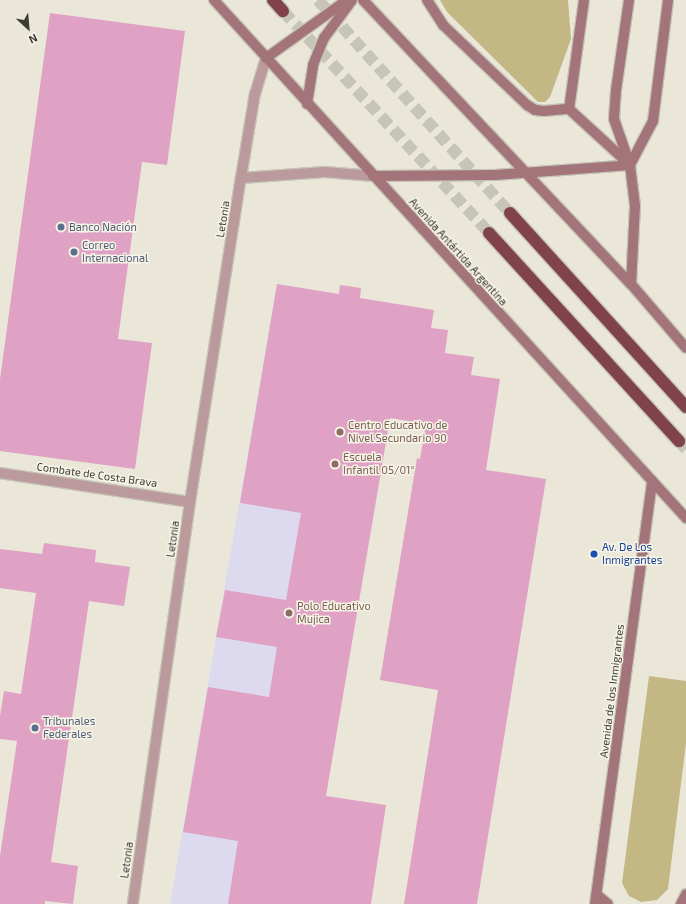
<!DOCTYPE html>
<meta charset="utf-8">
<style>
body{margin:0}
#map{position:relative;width:686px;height:904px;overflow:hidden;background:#eae7d9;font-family:"Exo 2",sans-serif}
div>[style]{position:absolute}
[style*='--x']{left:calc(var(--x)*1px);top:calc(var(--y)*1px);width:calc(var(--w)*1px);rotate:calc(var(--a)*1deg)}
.education>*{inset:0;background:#dddaf0}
.green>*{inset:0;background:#c3b884}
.building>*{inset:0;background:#dfa2c4}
.motorway-tunnel>*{height:12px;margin-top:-6px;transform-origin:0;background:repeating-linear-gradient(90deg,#c7c5b8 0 12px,transparent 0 18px)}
.roads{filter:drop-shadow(1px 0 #c7c5b8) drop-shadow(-1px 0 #c7c5b8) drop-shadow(0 1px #c7c5b8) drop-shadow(0 -1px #c7c5b8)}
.service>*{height:10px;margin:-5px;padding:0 5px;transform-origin:5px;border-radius:5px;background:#ba9a9d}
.minor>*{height:10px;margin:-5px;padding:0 5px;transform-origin:5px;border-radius:5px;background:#ba9a9d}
.secondary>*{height:10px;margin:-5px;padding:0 5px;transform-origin:5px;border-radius:5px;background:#a3757a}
.motorway>*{height:12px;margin:-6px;padding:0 6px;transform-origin:6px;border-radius:6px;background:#80434b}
.dots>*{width:11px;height:11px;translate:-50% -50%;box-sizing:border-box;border:2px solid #f7f4e7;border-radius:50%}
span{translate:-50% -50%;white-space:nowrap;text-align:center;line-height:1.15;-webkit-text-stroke:3px #f7f4e7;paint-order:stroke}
.street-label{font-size:11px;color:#3c3b36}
.service-label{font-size:11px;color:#4e5e75}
.left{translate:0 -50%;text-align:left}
.education-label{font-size:11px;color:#785e54}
.transit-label{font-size:11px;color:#164399}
.north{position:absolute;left:8px;top:8px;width:40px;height:40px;-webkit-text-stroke:3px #f7f4e7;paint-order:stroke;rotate:154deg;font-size:11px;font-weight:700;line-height:16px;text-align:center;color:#3c3b36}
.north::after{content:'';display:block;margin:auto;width:14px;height:18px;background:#3c3b36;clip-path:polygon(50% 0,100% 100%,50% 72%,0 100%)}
</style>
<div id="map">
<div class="education">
<i style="clip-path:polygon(277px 284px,337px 294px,399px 367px,307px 904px,170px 904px)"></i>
</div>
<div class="green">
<i style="clip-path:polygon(440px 0,568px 0,571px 39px,550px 97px,545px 102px,538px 102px,447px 12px)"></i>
<i style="clip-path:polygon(649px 676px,686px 681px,686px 743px,668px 889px,657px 900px,641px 902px,629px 896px,622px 883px)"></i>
</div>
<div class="building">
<i style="clip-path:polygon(50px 13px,185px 31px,167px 165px,142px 162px,118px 339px,152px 343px,135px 469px,0 451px,0 379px)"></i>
<i style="clip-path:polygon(277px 284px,339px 294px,340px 285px,361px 288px,360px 298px,434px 310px,431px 328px,448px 330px,445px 353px,474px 357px,471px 375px,500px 379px,486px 470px,546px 479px,477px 904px,404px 904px,438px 690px,380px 680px,417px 458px,420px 459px,426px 424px,390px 418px,326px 796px,386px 805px,371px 904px,228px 904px,238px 841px,183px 832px,208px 687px,269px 697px,277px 647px,216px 637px,225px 590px,286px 600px,301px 513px,240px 503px)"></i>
<i style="clip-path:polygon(44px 543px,96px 550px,95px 562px,130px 567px,124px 606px,89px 601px,51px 862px,78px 866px,73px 904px,45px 901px,45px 904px,0 904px,0 856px,17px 741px,0 739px,0 716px,4px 691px,21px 694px,36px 593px,0 588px,0 549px,42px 554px)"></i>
</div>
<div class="motorway-tunnel">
<i style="--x:318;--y:0;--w:287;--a:48"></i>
<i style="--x:283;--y:11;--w:303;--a:47.1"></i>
<i style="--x:679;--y:441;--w:11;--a:49"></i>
</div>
<div class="roads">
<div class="service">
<i style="--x:0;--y:473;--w:192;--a:8.7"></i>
<i style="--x:190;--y:502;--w:406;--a:98.1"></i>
</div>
<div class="minor">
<i style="--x:266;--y:58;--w:37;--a:107"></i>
<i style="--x:255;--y:93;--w:86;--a:99.4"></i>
<i style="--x:241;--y:178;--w:84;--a:-4.1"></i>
<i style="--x:325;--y:172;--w:48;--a:4.8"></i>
<i style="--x:190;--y:502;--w:328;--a:-81.1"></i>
</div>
<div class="secondary">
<i style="--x:214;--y:0;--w:701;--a:47.66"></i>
<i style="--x:363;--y:0;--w:390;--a:46.7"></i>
<i style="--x:631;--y:284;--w:84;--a:49.3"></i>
<i style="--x:427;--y:0;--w:30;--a:57"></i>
<i style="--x:443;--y:25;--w:116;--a:43.6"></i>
<i style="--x:527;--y:105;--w:9;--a:32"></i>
<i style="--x:535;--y:110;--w:9;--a:6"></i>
<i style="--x:544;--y:111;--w:25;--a:-5"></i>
<i style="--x:584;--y:0;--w:110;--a:97.8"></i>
<i style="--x:569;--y:109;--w:80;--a:42.5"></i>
<i style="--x:629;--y:0;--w:91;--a:98.2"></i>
<i style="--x:616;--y:90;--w:29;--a:94"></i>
<i style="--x:614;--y:119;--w:49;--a:70.8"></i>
<i style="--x:630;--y:165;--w:41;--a:83"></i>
<i style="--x:635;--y:206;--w:78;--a:92.9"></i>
<i style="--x:266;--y:58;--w:100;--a:-35.6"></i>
<i style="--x:307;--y:104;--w:39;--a:-81"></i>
<i style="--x:313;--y:65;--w:29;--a:-68"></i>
<i style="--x:324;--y:38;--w:47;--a:-53.6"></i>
<i style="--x:630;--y:165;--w:50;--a:-62.4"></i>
<i style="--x:653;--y:121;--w:122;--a:-82.9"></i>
<i style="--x:373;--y:176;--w:122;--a:-0.5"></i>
<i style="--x:495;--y:175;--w:135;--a:-4.2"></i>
<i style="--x:597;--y:895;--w:14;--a:39"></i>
<i style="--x:595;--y:904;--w:427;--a:-82.3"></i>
<i style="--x:681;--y:904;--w:11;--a:-63"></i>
</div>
<div class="motorway">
<i style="--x:273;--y:0;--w:15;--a:48"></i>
<i style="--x:510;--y:213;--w:262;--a:47.8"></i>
<i style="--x:489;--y:233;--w:282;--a:47.6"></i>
</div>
</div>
<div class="dots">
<i style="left:61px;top:227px;background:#5c6f8a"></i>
<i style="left:74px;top:252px;background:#5c6f8a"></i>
<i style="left:340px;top:432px;background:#8d6e63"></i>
<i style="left:335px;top:464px;background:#8d6e63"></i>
<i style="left:594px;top:554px;background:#1a4fb4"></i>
<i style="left:289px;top:613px;background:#8d6e63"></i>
<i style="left:35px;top:728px;background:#5c6f8a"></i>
</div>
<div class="street-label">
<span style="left:223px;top:219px;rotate:-81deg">Letonia</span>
<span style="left:458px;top:252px;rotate:48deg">Avenida Antártida Argentina</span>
<span style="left:97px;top:475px;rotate:8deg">Combate de Costa Brava</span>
<span style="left:173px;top:539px;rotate:-82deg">Letonia</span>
<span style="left:612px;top:691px;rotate:-83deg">Avenida de los Inmigrantes</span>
<span style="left:127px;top:860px;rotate:-82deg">Letonia</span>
</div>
<div class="service-label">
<span class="left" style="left:69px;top:227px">Banco Nación</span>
<span class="left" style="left:82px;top:252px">Correo<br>Internacional</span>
<span class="left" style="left:43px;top:728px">Tribunales<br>Federales</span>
</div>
<div class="education-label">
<span class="left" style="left:348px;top:432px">Centro Educativo de<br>Nivel Secundario 90</span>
<span class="left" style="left:343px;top:464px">Escuela<br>Infantil 05/01°</span>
<span class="left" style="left:297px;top:613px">Polo Educativo<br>Mujica</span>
</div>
<div class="transit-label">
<span class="left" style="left:602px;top:554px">Av. De Los<br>Inmigrantes</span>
</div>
<div class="north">N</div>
</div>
